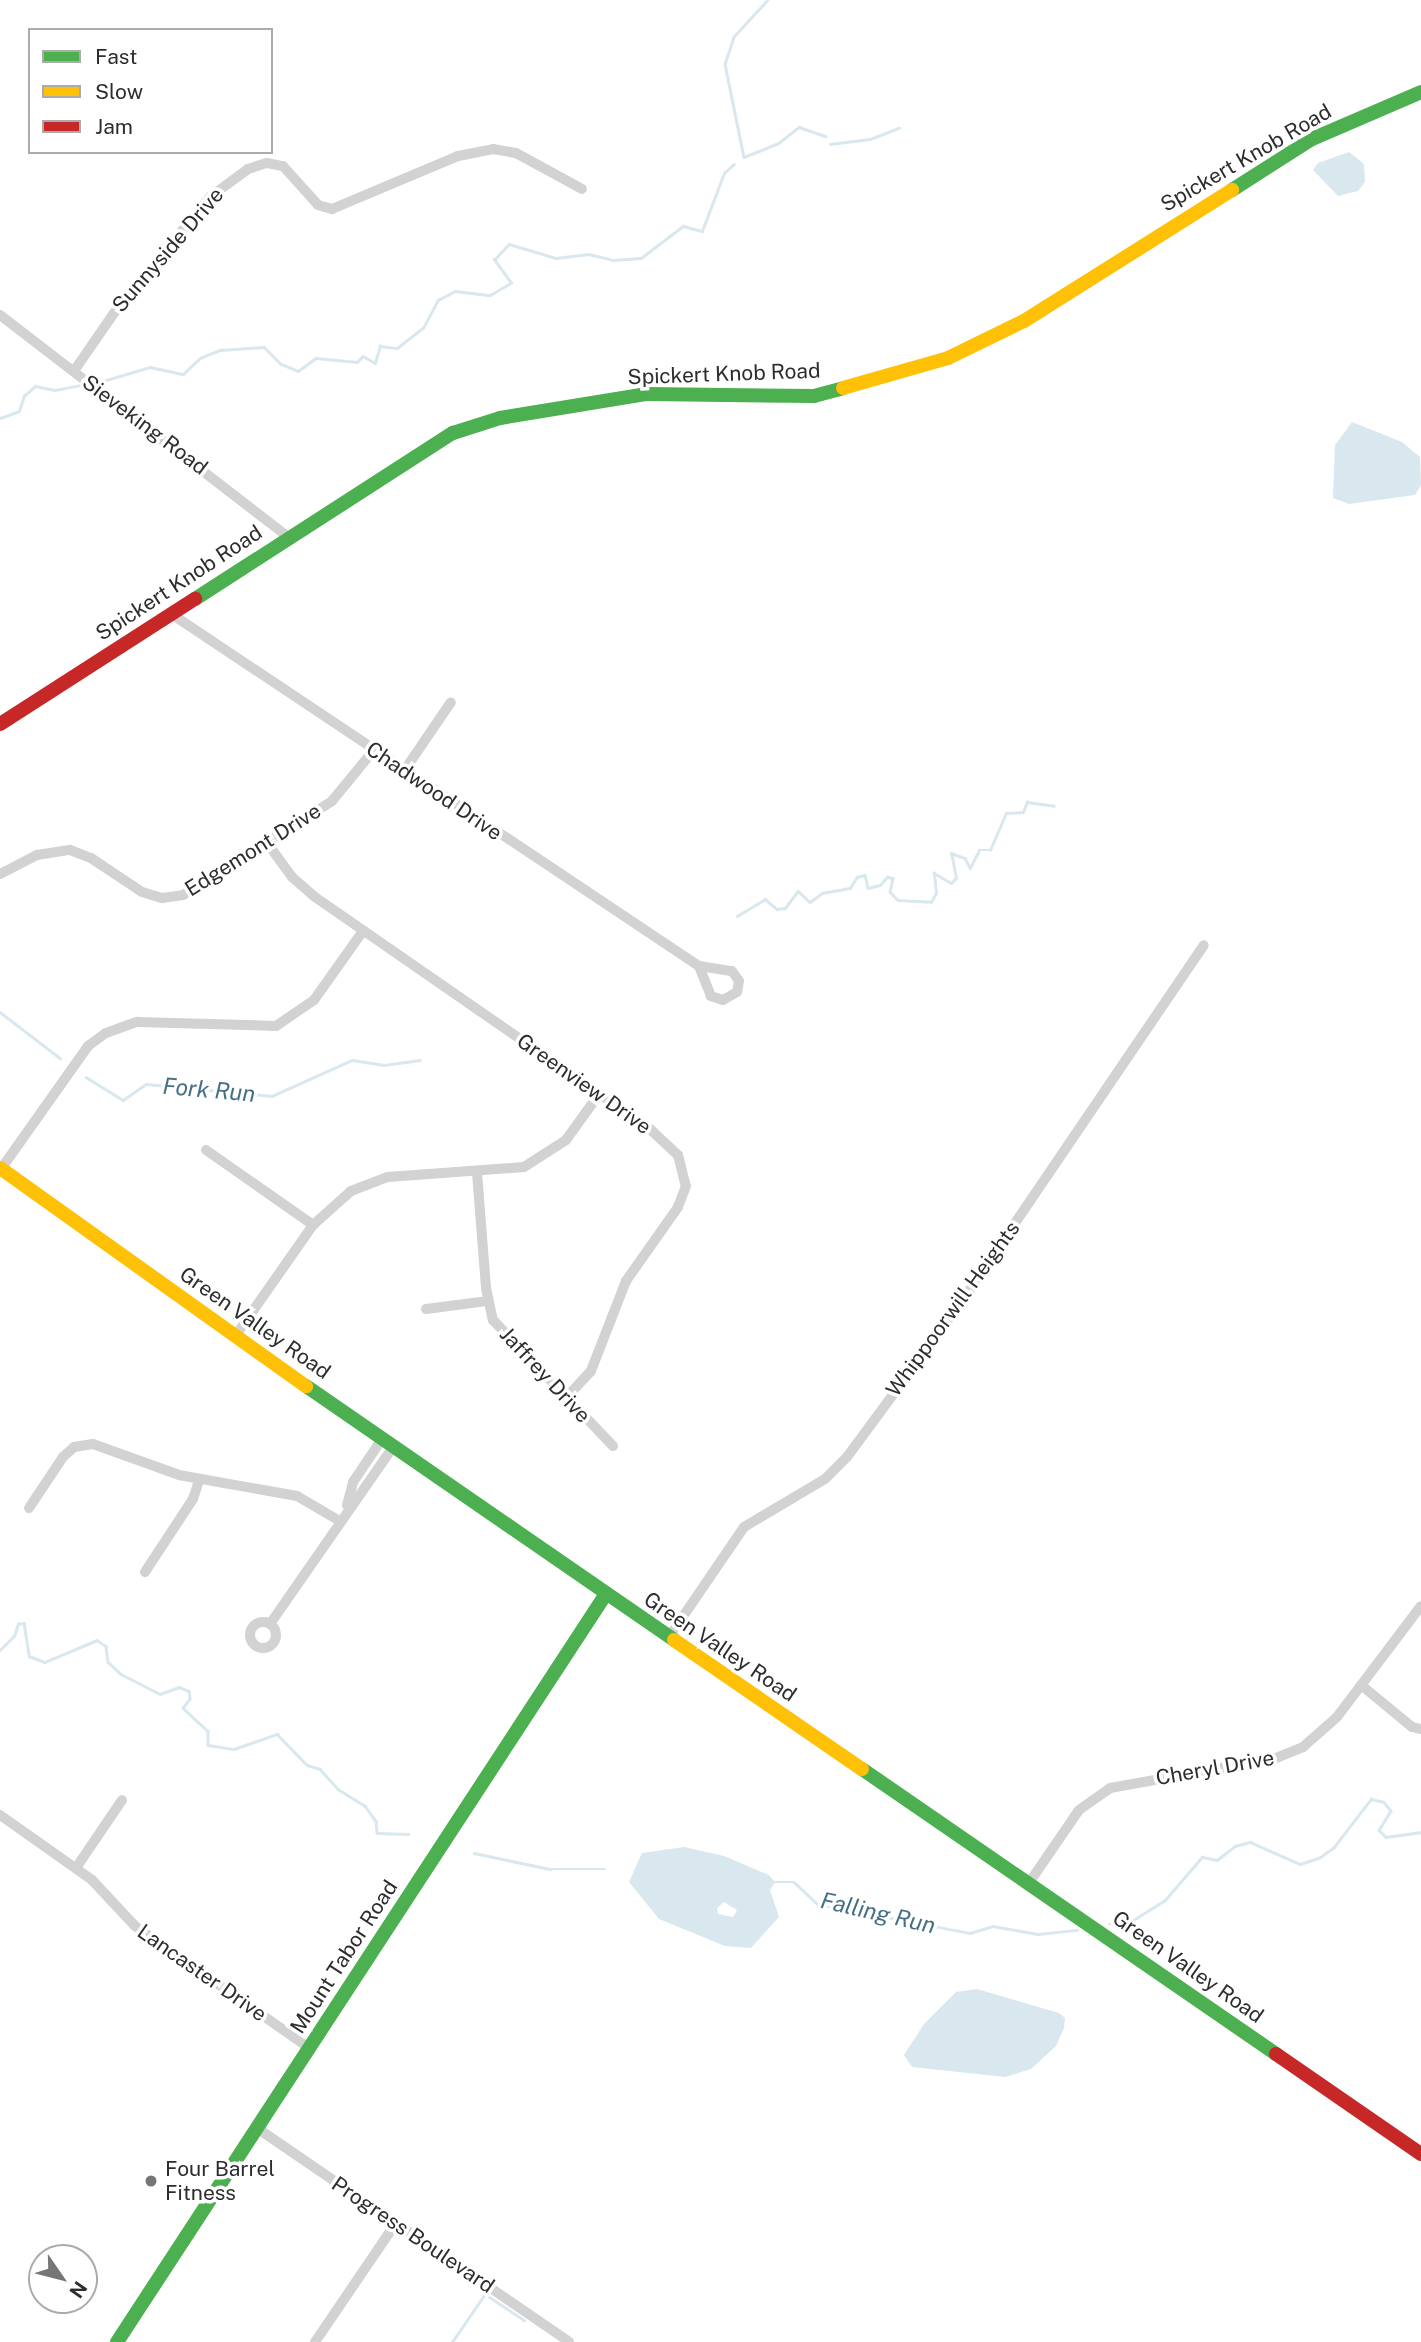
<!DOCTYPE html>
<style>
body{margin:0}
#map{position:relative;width:1421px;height:2342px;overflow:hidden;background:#fff;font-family:"Public Sans",sans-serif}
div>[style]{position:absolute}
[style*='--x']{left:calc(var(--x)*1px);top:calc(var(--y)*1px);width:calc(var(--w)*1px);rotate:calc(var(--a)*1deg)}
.water>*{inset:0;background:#d9e7ee}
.stream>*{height:2.5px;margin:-1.25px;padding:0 1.25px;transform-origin:1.25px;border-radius:1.25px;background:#d9e7ee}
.street>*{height:10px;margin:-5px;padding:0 5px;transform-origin:5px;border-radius:5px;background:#d2d2d2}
.street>.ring{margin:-5px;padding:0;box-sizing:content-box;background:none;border:10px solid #d2d2d2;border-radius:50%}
.fast>*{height:14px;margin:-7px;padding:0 7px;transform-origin:7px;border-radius:7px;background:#4caf50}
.slow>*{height:14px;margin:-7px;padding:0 7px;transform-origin:7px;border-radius:7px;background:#ffc107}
.jam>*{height:14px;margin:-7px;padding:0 7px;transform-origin:7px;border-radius:7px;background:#c62828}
.dots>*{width:19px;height:19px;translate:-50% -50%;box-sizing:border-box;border:4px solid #fff;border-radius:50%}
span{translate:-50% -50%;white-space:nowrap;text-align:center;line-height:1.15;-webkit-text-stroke:7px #fff;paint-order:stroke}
.street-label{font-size:21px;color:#2d2d2d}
.poi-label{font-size:21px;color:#2d2d2d}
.left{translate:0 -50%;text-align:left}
.water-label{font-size:23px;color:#437087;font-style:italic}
.legend{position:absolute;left:28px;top:28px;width:245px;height:126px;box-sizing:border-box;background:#fff;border:2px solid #ababab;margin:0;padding:9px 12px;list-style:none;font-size:21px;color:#2d2d2d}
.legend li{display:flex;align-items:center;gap:14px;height:35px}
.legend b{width:35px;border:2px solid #ababab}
.north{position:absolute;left:28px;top:2244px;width:70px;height:70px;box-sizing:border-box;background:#fff;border:2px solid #ababab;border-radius:50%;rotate:125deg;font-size:19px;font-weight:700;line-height:28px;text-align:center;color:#2d2d2d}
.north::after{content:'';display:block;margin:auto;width:24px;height:32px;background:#767676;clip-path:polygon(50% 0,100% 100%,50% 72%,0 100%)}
</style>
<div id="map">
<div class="water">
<i style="clip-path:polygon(1349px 152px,1364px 164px,1365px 182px,1358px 191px,1338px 196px,1313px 170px,1318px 163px)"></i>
<i style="clip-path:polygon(1352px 422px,1402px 442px,1420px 457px,1421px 485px,1415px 495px,1349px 504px,1333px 498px,1335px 445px)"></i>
<i style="clip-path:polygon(evenodd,684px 1847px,724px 1856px,769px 1875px,775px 1882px,770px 1890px,779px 1917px,751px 1948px,725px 1946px,659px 1919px,629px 1882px,642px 1853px,684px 1847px,724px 1902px,737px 1910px,733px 1917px,718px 1914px,717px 1908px,724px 1902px)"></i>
<i style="clip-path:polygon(977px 1989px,1059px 2013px,1065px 2018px,1064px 2028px,1056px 2046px,1031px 2069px,1005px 2077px,912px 2067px,904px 2055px,924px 2024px,956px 1992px)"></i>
</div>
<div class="stream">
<i style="--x:768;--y:0;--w:50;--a:132.6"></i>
<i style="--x:734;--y:37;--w:28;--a:108"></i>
<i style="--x:725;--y:64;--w:95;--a:78.5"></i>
<i style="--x:744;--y:157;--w:35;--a:-22"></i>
<i style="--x:777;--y:144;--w:28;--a:-38"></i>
<i style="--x:799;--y:127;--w:28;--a:19"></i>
<i style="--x:830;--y:144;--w:40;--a:-7.1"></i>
<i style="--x:870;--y:139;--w:31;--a:-21"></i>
<i style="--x:103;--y:381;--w:49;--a:-16.6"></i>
<i style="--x:150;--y:367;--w:34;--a:12"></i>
<i style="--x:183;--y:374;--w:23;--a:-43"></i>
<i style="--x:200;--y:358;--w:22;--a:-22"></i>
<i style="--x:220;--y:350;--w:44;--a:-3.9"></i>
<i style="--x:264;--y:347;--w:24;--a:45"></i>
<i style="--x:281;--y:364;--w:18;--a:22"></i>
<i style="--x:298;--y:371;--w:22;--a:-36"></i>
<i style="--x:316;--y:358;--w:41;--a:5.6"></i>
<i style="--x:357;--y:362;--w:8;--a:-45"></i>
<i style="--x:363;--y:356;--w:14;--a:30"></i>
<i style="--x:375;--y:363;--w:18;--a:-74"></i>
<i style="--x:380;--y:346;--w:17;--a:7"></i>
<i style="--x:397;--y:348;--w:33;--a:-38"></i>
<i style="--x:423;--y:328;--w:32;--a:-62"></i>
<i style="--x:438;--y:300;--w:19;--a:-28"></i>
<i style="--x:455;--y:291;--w:35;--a:7"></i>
<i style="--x:490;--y:295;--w:24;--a:-30"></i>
<i style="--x:511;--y:283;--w:29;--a:-126"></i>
<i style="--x:494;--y:260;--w:22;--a:-47"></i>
<i style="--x:509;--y:244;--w:49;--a:16.6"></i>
<i style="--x:556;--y:258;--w:33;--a:-7"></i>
<i style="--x:589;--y:254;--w:25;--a:14"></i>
<i style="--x:613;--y:260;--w:28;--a:-4"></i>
<i style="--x:641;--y:258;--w:53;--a:-37.3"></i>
<i style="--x:683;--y:226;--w:20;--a:15"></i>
<i style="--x:702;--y:231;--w:62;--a:-69.2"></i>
<i style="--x:724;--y:173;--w:13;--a:-42"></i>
<i style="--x:0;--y:418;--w:20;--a:-20"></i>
<i style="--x:19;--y:411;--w:16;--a:-72"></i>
<i style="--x:24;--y:396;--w:15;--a:-42"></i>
<i style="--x:35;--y:386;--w:20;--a:11"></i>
<i style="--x:55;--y:390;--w:25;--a:-11"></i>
<i style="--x:737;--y:916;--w:33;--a:-31"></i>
<i style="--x:765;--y:899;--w:16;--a:40"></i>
<i style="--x:777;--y:909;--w:8;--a:-7"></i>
<i style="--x:785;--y:908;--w:21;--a:-53"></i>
<i style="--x:798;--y:891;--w:16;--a:43"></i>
<i style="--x:810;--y:902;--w:15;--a:-37"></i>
<i style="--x:822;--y:893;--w:28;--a:-10"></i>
<i style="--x:850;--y:888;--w:13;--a:-58"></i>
<i style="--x:857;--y:877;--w:8;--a:-14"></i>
<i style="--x:865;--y:875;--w:13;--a:77"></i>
<i style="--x:868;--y:888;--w:12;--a:-14"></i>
<i style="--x:880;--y:885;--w:11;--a:-49"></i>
<i style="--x:887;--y:877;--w:6;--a:9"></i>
<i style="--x:893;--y:878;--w:14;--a:102"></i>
<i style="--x:890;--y:892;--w:11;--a:45"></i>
<i style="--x:898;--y:900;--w:33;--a:3"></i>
<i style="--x:931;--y:902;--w:10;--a:-61"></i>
<i style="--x:936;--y:893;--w:20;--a:-96"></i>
<i style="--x:934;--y:873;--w:20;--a:30"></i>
<i style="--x:951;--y:883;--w:7;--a:-45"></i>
<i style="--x:956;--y:878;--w:25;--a:-101"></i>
<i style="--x:951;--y:853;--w:15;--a:20"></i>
<i style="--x:965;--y:858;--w:11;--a:63"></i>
<i style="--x:970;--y:868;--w:20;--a:-63"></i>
<i style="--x:979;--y:850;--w:11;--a:0"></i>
<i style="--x:990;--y:850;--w:40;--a:-66.6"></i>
<i style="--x:1006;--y:813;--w:17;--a:-3"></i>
<i style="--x:1023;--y:812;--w:11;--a:-68"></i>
<i style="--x:1027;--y:802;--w:27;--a:8"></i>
<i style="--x:0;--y:1012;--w:76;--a:37.5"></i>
<i style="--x:86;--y:1077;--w:44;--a:31.9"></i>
<i style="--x:123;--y:1100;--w:28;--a:-35"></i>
<i style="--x:146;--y:1084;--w:127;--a:5.4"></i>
<i style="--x:272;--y:1096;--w:88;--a:-24.2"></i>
<i style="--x:352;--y:1060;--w:32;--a:9"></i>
<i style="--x:384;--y:1065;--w:36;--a:-8"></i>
<i style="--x:0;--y:1650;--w:20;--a:-45"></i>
<i style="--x:14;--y:1636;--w:13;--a:-72"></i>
<i style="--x:18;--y:1624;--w:6;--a:-9"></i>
<i style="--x:24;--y:1623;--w:33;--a:81"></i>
<i style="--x:29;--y:1656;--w:17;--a:21"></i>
<i style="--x:45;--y:1662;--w:56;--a:-22.9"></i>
<i style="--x:97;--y:1640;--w:11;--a:34"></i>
<i style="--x:106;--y:1646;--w:16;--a:83"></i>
<i style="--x:108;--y:1662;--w:18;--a:43"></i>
<i style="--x:121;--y:1674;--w:44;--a:27.1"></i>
<i style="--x:160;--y:1694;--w:20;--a:-20"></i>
<i style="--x:179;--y:1687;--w:11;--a:22"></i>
<i style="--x:189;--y:1691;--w:8;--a:83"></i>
<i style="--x:190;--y:1699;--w:11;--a:128"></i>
<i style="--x:183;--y:1708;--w:34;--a:43"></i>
<i style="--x:208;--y:1731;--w:14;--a:90"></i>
<i style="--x:208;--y:1745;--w:26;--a:9"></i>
<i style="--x:234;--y:1749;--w:46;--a:-19.2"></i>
<i style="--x:277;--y:1734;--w:43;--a:45.9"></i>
<i style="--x:307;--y:1765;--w:14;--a:17"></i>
<i style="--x:320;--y:1769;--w:27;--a:48"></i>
<i style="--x:338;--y:1789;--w:32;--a:32"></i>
<i style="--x:365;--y:1806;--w:19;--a:54"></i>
<i style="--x:376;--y:1821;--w:12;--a:85"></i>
<i style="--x:377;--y:1833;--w:31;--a:2"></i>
<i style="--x:474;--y:1853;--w:78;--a:11.9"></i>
<i style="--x:550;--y:1869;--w:55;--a:0"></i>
<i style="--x:773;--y:1882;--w:21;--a:0"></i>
<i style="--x:794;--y:1882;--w:33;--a:43"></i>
<i style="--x:818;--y:1904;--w:155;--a:10.8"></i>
<i style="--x:970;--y:1933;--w:24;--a:-17"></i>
<i style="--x:993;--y:1926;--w:46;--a:10.1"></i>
<i style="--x:1038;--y:1934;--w:39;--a:-6"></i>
<i style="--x:1109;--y:1924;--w:18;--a:0"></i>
<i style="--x:1127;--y:1924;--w:45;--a:-32.3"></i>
<i style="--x:1165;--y:1900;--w:57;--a:-49.3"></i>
<i style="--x:1202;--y:1857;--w:15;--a:11"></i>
<i style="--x:1217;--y:1860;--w:23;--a:-38"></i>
<i style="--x:1235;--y:1846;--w:16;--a:-15"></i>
<i style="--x:1250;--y:1842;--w:55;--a:23.7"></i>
<i style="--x:1300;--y:1864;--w:20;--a:-18"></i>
<i style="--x:1319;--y:1858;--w:19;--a:-36"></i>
<i style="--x:1334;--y:1847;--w:61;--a:-52.4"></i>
<i style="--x:1371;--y:1799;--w:13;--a:13"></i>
<i style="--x:1384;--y:1802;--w:11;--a:52"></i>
<i style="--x:1391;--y:1811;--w:22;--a:122"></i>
<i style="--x:1379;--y:1830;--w:10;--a:45"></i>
<i style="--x:1386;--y:1837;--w:35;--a:-8"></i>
<i style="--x:452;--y:2342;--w:58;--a:-55.5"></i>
<i style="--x:485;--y:2294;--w:47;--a:33.7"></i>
</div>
<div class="street">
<i style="--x:0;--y:315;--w:364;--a:37.6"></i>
<i style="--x:74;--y:371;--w:70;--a:-55.4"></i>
<i style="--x:114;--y:313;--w:151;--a:-50.4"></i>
<i style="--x:210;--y:197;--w:47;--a:-36.4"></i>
<i style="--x:248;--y:169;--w:20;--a:-18"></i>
<i style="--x:267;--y:163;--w:16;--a:11"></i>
<i style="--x:283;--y:166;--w:52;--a:48.1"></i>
<i style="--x:318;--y:205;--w:15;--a:16"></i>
<i style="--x:332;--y:209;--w:137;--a:-22.8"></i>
<i style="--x:458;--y:156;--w:36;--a:-11"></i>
<i style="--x:493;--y:149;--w:23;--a:10"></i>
<i style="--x:516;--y:153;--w:75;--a:28.6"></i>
<i style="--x:170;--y:613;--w:636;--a:33.72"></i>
<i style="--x:404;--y:771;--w:83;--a:-55.7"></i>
<i style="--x:268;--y:844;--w:41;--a:54"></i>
<i style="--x:292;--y:877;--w:30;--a:41"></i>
<i style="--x:315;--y:897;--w:409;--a:34.7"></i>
<i style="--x:651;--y:1130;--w:37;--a:43"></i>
<i style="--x:678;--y:1155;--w:32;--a:76"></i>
<i style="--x:686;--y:1186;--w:22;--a:111"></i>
<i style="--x:678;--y:1207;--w:90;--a:125.1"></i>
<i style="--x:626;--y:1281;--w:97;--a:111.3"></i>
<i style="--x:591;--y:1371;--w:38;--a:133"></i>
<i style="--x:0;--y:874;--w:42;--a:-27.2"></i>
<i style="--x:37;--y:855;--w:33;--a:-9"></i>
<i style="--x:70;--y:850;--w:22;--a:21"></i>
<i style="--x:91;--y:858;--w:61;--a:33.7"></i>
<i style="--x:142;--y:892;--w:21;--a:17"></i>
<i style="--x:162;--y:898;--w:21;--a:-8"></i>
<i style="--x:183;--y:895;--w:176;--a:-32.2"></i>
<i style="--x:332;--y:801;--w:65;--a:-50.6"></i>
<i style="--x:699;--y:966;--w:33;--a:9"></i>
<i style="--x:732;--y:971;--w:12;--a:55"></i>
<i style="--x:739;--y:981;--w:11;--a:100"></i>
<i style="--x:737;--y:992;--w:16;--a:150"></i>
<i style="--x:723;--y:1000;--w:13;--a:-162"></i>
<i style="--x:711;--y:996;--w:32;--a:-112"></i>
<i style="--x:206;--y:1150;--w:131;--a:35"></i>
<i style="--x:1;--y:1169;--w:151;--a:-54.7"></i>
<i style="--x:88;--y:1046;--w:22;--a:-36"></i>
<i style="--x:106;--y:1033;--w:33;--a:-20"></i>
<i style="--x:137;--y:1022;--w:139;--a:1.6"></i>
<i style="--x:276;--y:1026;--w:46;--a:-34.4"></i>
<i style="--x:314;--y:1000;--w:85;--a:-54.6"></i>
<i style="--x:477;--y:1173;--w:115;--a:85.5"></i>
<i style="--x:486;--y:1288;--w:33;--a:78"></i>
<i style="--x:493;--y:1320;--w:174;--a:46.4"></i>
<i style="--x:426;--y:1309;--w:63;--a:-7.4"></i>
<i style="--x:236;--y:1335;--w:134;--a:-55"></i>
<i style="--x:313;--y:1225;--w:51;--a:-41.8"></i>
<i style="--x:351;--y:1191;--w:40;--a:-21"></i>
<i style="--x:388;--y:1177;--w:136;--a:-4.2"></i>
<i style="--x:524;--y:1167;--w:50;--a:-32.7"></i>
<i style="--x:566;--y:1140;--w:57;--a:-54.3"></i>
<i style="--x:347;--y:1505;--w:24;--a:-75"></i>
<i style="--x:353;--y:1482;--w:52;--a:-56"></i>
<i style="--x:29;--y:1508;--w:61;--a:-56.3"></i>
<i style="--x:63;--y:1457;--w:15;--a:-42"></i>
<i style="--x:74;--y:1447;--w:19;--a:-9"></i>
<i style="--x:93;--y:1444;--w:91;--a:19.8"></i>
<i style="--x:179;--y:1475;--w:120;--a:10.1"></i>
<i style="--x:297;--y:1496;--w:48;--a:30.3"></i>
<i style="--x:145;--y:1572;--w:87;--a:-56.7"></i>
<i style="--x:193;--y:1499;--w:20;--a:-72"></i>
<i class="ring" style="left:250px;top:1622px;width:16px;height:16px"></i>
<i style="--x:270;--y:1624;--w:216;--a:-55.2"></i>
<i style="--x:669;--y:1637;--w:133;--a:-55.7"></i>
<i style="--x:744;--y:1527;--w:94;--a:-30.7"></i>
<i style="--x:825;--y:1479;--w:31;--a:-45"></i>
<i style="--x:847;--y:1457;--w:194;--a:-53.6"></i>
<i style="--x:962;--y:1301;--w:430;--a:-55.8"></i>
<i style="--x:1361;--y:1685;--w:66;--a:39.5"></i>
<i style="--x:1412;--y:1727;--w:9;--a:13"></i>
<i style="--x:0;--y:1815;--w:113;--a:35.2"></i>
<i style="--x:92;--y:1880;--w:63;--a:46.9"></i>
<i style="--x:135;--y:1926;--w:213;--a:35"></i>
<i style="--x:76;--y:1868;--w:82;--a:-55.9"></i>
<i style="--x:1029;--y:1883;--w:88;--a:-55.6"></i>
<i style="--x:1079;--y:1810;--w:38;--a:-35"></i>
<i style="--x:1110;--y:1788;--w:169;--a:-10.2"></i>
<i style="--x:1276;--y:1758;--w:29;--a:-22"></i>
<i style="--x:1303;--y:1747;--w:45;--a:-41.4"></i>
<i style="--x:1337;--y:1717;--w:139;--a:-52.9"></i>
<i style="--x:257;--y:2128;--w:378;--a:34.4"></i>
<i style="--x:315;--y:2342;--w:144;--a:-55.8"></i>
</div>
<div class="fast">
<i style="--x:1232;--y:190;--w:95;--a:-32.5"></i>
<i style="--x:1312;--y:139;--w:119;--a:-23.3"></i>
<i style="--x:195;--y:599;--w:307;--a:-32.8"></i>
<i style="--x:453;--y:433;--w:49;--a:-17.7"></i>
<i style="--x:500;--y:418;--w:149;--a:-9.3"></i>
<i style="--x:647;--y:394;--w:167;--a:0.7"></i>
<i style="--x:814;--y:396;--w:30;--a:-15"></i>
<i style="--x:306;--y:1386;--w:447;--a:34.6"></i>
<i style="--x:862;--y:1769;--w:503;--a:34.54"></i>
<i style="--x:117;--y:2342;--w:894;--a:-56.83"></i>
</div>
<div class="slow">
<i style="--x:843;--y:388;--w:109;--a:-15.9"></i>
<i style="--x:948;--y:358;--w:85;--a:-26"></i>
<i style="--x:1024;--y:321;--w:246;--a:-32.2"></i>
<i style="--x:0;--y:1168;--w:376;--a:35.5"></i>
<i style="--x:674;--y:1640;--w:228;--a:34.5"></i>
</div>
<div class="jam">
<i style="--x:0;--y:724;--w:232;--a:-32.7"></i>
<i style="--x:1276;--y:2054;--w:176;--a:34.6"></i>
</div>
<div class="dots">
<i style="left:151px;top:2181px;background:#767676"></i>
</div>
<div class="street-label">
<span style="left:1246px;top:158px;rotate:-30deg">Spickert Knob Road</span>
<span style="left:168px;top:250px;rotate:-49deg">Sunnyside Drive</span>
<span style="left:724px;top:374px;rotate:-2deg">Spickert Knob Road</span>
<span style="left:145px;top:425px;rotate:37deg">Sieveking Road</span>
<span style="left:179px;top:583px;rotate:-33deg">Spickert Knob Road</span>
<span style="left:434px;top:791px;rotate:34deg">Chadwood Drive</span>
<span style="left:253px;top:850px;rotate:-32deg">Edgemont Drive</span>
<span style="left:584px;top:1084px;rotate:35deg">Greenview Drive</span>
<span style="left:953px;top:1309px;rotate:-54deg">Whippoorwill Heights</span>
<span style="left:255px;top:1323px;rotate:35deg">Green Valley Road</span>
<span style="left:545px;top:1375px;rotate:47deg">Jaffrey Drive</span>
<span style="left:720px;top:1647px;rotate:34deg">Green Valley Road</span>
<span style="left:1215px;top:1768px;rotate:-10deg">Cheryl Drive</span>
<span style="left:344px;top:1957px;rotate:-57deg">Mount Tabor Road</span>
<span style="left:1188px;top:1967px;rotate:35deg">Green Valley Road</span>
<span style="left:202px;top:1973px;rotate:35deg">Lancaster Drive</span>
<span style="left:413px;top:2235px;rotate:34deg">Progress Boulevard</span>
</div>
<div class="poi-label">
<span class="left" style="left:165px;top:2181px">Four Barrel<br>Fitness</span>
</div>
<div class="water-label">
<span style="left:209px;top:1090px;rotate:5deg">Fork Run</span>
<span style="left:878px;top:1913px;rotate:13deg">Falling Run</span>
</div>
<ul class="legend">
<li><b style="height:9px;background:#4caf50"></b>Fast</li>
<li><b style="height:9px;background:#ffc107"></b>Slow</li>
<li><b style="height:9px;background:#c62828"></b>Jam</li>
</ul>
<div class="north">N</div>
</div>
